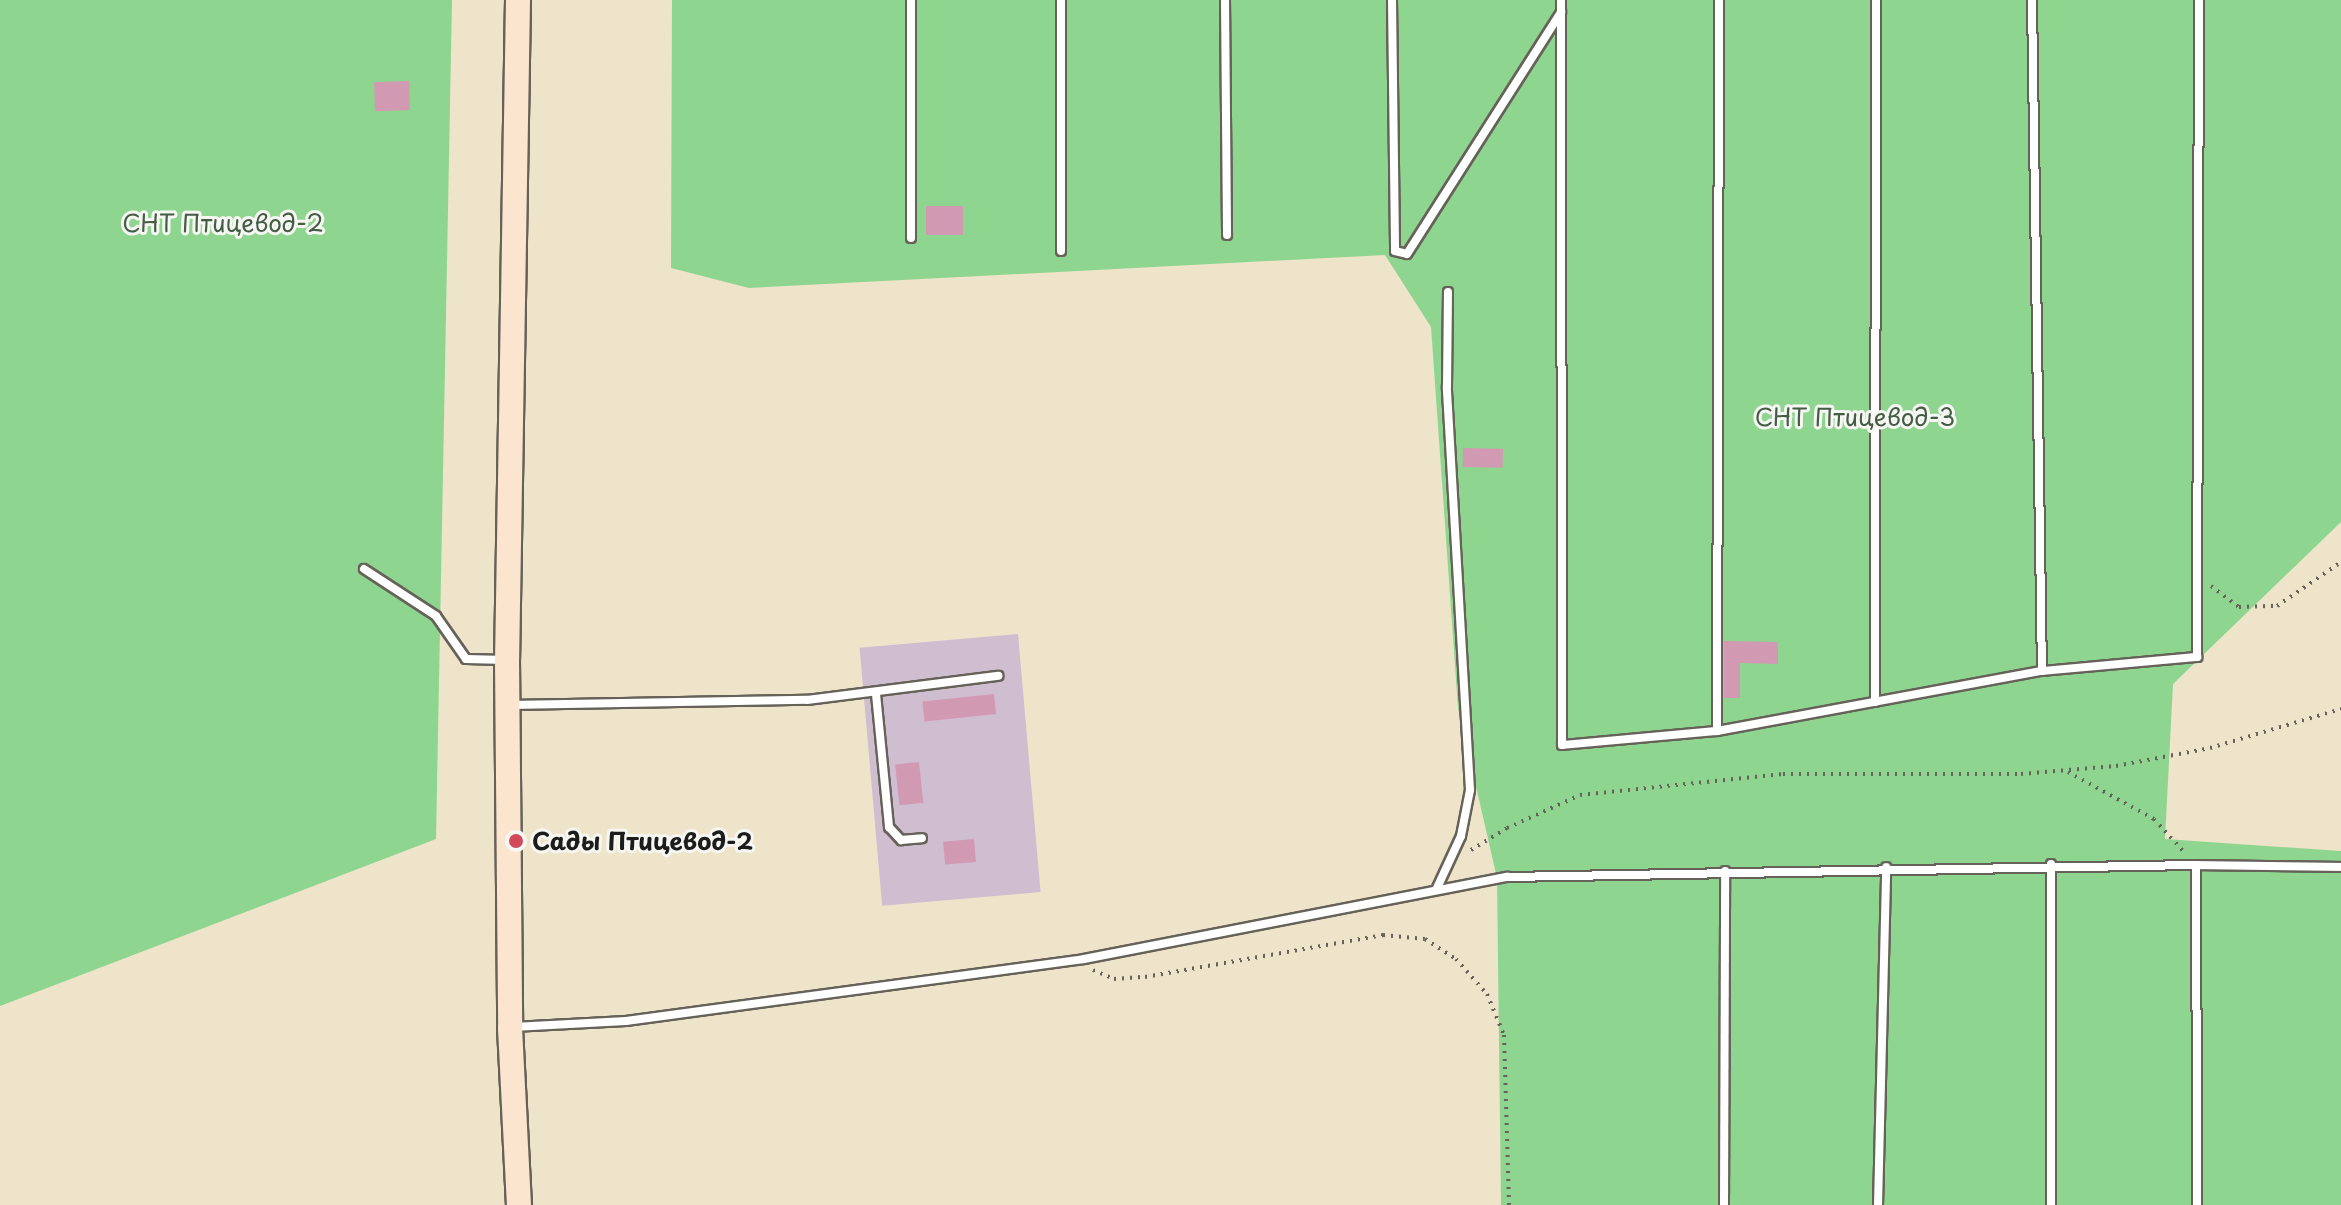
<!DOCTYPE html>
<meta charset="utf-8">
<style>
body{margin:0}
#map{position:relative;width:2341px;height:1205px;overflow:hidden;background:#eee4c9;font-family:"Playpen Sans",sans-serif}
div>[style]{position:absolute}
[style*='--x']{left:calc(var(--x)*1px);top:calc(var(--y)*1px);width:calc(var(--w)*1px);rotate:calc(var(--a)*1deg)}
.industrial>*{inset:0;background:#cfbdd0;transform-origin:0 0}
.green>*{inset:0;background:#8ed590}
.building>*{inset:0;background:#d19ab2;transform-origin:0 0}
.path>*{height:4px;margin-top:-2px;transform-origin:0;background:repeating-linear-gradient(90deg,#666259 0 2px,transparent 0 8px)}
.roads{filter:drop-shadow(2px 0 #666259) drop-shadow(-2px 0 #666259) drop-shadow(0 2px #666259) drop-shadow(0 -2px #666259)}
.service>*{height:8px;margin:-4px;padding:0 4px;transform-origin:4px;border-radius:4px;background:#fff}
.secondary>*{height:24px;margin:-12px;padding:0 12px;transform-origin:12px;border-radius:12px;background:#fbe5cf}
.dots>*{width:22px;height:22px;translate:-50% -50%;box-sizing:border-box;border:4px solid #f6f6f2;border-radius:50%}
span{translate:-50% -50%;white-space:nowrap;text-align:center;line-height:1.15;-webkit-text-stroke:6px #f6f6f2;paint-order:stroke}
.park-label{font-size:24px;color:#445d45}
.poi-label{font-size:24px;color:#1c1c1c;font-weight:700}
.left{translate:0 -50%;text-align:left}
</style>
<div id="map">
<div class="industrial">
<i style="left:1018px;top:634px;width:259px;height:159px;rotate:85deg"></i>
</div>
<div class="green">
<i style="clip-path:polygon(0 0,452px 0,436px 839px,0 1006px)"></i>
<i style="clip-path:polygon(672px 0,2341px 0,2341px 522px,2173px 684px,2165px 839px,2341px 851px,2341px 1205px,1501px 1205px,1497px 878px,1458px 708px,1431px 327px,1385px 255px,749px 288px,671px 268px)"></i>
</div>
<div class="building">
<i style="left:409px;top:81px;width:29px;height:35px;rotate:88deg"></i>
<i style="left:926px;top:206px;width:37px;height:29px"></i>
<i style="left:1463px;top:448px;width:40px;height:19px;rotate:1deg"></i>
<i style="clip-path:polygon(1724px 641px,1778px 642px,1778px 664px,1740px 663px,1740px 698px,1724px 698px)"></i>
<i style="left:994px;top:694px;width:20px;height:72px;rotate:84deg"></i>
<i style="left:919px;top:762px;width:41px;height:24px;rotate:84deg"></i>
<i style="left:974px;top:839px;width:23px;height:31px;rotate:85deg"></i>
</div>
<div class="path">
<i style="--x:2211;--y:586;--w:35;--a:37"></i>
<i style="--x:2239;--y:607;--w:38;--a:-2"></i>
<i style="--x:2277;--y:606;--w:78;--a:-34.5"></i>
<i style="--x:2068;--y:772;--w:98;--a:28.7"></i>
<i style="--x:2154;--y:819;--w:45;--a:47.7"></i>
<i style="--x:1471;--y:850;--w:42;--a:-31.4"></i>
<i style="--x:1507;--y:828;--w:80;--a:-24.3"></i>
<i style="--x:1580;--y:795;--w:204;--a:-5.9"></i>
<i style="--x:1783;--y:774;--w:238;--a:0"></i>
<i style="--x:2021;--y:774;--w:95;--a:-4.8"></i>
<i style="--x:2116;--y:766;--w:96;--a:-10.8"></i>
<i style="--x:2210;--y:748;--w:137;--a:-16.6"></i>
<i style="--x:1093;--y:970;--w:23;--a:23"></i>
<i style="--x:1114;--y:979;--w:31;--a:-4"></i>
<i style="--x:1145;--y:977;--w:242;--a:-10"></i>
<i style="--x:1383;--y:935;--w:42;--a:5.4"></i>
<i style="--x:1425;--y:939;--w:37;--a:33"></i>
<i style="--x:1456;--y:959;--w:47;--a:48.5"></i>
<i style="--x:1487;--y:994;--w:44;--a:67.5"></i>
<i style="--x:1504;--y:1035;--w:170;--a:88.3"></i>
</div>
<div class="roads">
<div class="service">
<i style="--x:911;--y:0;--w:238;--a:90"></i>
<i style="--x:1061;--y:0;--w:251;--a:90"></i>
<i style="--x:1225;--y:0;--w:235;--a:89.5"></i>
<i style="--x:1392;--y:0;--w:251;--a:89.3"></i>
<i style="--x:1395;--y:251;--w:12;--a:14"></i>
<i style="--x:1407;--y:254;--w:287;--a:-57.5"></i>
<i style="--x:1561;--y:0;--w:745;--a:89.92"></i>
<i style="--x:1562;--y:745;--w:156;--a:-5.2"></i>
<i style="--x:1717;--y:731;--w:330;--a:-10.5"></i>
<i style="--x:2042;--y:671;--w:156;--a:-5.2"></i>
<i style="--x:2197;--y:657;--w:657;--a:-89.83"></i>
<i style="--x:2032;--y:0;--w:671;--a:89.15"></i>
<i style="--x:364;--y:569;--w:86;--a:33.1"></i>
<i style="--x:436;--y:616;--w:52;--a:55.1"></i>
<i style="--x:466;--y:659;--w:40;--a:1.4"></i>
<i style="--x:876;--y:694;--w:134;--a:84.4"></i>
<i style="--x:889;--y:827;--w:18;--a:47"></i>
<i style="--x:901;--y:840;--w:21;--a:-5"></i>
<i style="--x:1875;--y:702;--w:702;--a:-89.92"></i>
<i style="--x:509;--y:705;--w:298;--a:-1"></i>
<i style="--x:807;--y:700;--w:193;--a:-7.2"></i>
<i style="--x:1717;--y:731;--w:731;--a:-89.84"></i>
<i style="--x:2051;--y:864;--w:341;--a:90"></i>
<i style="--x:2196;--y:865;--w:145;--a:0.8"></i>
<i style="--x:1437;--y:888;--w:57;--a:-65.2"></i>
<i style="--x:1461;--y:836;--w:47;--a:-78.9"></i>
<i style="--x:1470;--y:790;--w:404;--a:-93.3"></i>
<i style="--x:1447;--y:387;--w:95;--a:-89.4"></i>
<i style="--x:513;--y:1027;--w:113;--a:-3"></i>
<i style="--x:626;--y:1021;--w:462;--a:-7.7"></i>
<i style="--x:1084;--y:959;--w:431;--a:-11"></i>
<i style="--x:1507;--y:877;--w:689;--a:-1"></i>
<i style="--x:2196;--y:865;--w:340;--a:89.8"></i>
<i style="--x:1724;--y:1205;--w:334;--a:-89.8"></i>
<i style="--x:1878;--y:1205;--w:338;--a:-88.6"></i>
</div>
<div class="secondary">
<i style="--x:518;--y:0;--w:660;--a:90.95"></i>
<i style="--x:507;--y:660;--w:368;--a:89.5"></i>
<i style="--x:510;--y:1028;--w:177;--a:87.1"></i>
</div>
</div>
<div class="dots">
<i style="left:516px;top:841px;background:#d1495b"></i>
</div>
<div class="park-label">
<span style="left:223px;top:223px">СНТ Птицевод-2</span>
<span style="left:1855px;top:417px">СНТ Птицевод-3</span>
</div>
<div class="poi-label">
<span class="left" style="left:532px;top:841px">Сады Птицевод-2</span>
</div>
</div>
